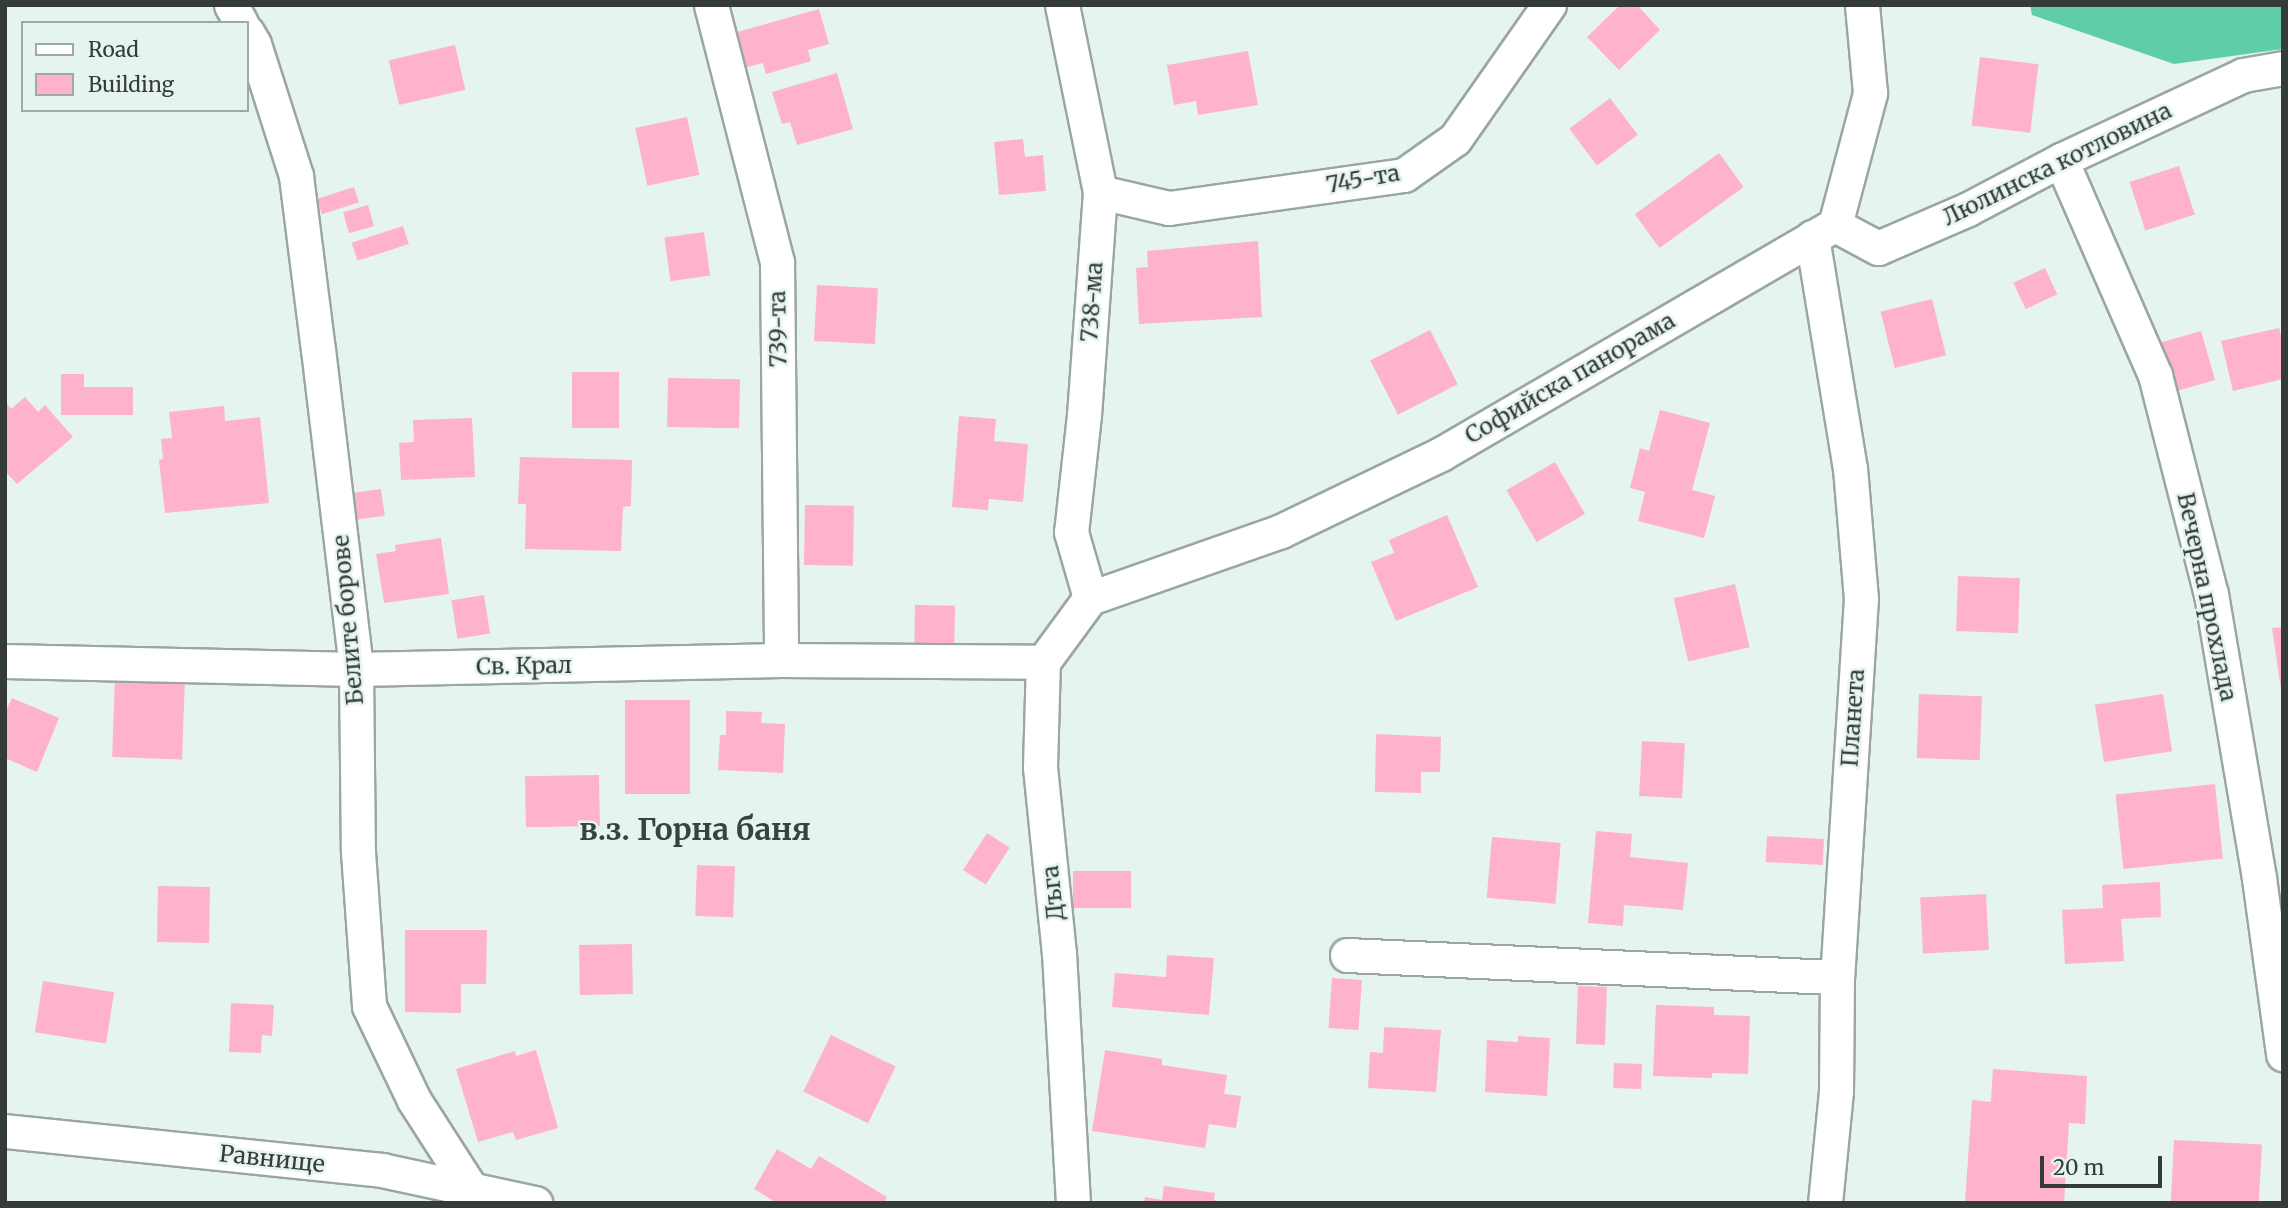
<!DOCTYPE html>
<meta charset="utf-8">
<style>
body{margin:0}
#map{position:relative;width:2288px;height:1208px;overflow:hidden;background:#e6f4ee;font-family:Merriweather,serif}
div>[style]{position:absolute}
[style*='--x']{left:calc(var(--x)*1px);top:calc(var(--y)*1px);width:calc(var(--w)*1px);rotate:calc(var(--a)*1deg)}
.forest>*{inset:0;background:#60cdaa}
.building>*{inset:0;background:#feb3ca;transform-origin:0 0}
.roads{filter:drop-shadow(2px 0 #9aa6a1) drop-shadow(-2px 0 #9aa6a1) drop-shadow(0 2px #9aa6a1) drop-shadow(0 -2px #9aa6a1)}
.minor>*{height:33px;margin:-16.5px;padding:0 16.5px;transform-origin:16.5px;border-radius:16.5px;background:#fff}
span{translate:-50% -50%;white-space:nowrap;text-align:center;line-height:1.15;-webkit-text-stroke:5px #e6f4ee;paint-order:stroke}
.street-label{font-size:23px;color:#353b38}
.district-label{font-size:30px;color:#38423e;font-weight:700}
.frame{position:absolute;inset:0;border:7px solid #353b38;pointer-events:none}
.legend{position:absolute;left:21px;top:21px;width:228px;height:91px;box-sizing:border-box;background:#e6f4ee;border:2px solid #9faaa5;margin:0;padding:9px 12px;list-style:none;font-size:21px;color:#353b38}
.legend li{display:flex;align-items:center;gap:14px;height:35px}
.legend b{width:35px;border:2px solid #9faaa5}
.scale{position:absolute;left:2040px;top:1156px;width:122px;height:32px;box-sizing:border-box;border:4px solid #353b38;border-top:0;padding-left:9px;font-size:21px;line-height:24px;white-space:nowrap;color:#353b38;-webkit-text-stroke:5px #e6f4ee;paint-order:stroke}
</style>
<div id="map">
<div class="forest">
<i style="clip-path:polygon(2030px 5px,2283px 5px,2283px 49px,2174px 64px,2032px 15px)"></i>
</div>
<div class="building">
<i style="clip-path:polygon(1620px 5px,1637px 5px,1660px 30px,1619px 70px,1587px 37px)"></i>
<i style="clip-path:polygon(819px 9px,829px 44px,808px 50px,811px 61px,766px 74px,763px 63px,744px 68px,734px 33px)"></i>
<i style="left:455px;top:45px;width:46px;height:68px;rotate:77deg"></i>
<i style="clip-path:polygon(1248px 51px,1258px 105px,1198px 115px,1196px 101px,1174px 105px,1167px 65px)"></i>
<i style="left:1980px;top:57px;width:59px;height:69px;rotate:7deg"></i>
<i style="clip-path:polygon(837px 73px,853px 129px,797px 145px,790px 122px,782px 124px,772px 92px)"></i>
<i style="left:1610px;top:98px;width:46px;height:51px;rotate:53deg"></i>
<i style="left:687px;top:117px;width:59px;height:53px;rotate:78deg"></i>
<i style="clip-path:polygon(1023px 139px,1025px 157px,1043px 155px,1046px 191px,999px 195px,994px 142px)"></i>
<i style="left:1719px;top:153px;width:42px;height:104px;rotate:54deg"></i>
<i style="left:2179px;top:166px;width:51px;height:52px;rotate:72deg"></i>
<i style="left:354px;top:187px;width:16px;height:39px;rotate:72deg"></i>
<i style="left:368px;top:205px;width:22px;height:26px;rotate:74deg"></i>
<i style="left:403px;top:226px;width:19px;height:54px;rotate:72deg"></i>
<i style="left:704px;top:232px;width:44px;height:40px;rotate:82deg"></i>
<i style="clip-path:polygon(1258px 241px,1262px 317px,1139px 324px,1136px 268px,1148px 267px,1147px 251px)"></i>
<i style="left:2045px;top:268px;width:29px;height:35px;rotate:65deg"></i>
<i style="left:817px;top:285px;width:61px;height:56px;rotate:3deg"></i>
<i style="left:1932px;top:299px;width:58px;height:53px;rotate:76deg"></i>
<i style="clip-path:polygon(2279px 328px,2283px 343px,2283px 379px,2233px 391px,2221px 341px)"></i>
<i style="left:1430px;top:330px;width:61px;height:67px;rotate:63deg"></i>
<i style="left:2201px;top:331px;width:51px;height:48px;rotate:74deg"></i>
<i style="left:572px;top:372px;width:47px;height:56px"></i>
<i style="clip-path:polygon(61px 374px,84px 374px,84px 387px,133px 387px,133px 415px,61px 415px)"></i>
<i style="left:668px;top:378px;width:72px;height:49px;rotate:1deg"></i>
<i style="clip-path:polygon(25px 397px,38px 412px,45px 405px,73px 437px,17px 484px,5px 471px,5px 402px,11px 409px)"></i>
<i style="clip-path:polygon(224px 406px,225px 421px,260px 417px,269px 503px,165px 513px,159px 460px,163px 459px,161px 439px,172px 438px,169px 412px)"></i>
<i style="clip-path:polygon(1660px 410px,1710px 423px,1692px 490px,1715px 496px,1704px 538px,1638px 521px,1645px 492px,1630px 488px,1640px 448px,1649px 451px)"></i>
<i style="clip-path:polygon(959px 416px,996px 419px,994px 441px,1028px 444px,1023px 502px,989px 499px,988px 510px,952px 507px)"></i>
<i style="clip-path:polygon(472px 418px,475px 477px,401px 480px,399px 443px,414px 442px,413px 420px)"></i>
<i style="clip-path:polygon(520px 457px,632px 460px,631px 506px,623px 507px,621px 551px,525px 549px,526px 504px,518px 504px)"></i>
<i style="left:1555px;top:462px;width:60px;height:56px;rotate:60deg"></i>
<i style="left:381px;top:489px;width:27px;height:35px;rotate:82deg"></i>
<i style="left:805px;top:505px;width:49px;height:60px;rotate:1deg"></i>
<i style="clip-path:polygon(1447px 515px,1478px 587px,1396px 621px,1371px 562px,1394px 553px,1389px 540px)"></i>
<i style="clip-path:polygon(441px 538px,449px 594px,384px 603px,376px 554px,396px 551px,395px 545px)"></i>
<i style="left:1958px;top:576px;width:62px;height:55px;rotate:2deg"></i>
<i style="left:1735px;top:584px;width:65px;height:63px;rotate:77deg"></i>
<i style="left:484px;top:595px;width:39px;height:33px;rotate:81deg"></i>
<i style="left:915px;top:605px;width:40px;height:46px;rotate:1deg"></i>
<i style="clip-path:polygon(2283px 627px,2283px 688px,2281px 689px,2272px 628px)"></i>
<i style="left:115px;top:675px;width:70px;height:82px;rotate:2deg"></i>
<i style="left:1919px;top:694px;width:63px;height:64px;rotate:2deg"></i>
<i style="left:2163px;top:694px;width:58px;height:69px;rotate:81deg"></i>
<i style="clip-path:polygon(12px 698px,59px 718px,37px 772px,5px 758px,5px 713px)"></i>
<i style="left:625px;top:700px;width:65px;height:94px"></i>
<i style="clip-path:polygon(726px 711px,762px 712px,761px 723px,785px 724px,783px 773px,718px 770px,720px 735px,726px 735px)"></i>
<i style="clip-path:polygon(1376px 734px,1441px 737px,1440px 772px,1421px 772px,1421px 793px,1375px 792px)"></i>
<i style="left:1642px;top:741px;width:43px;height:55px;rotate:3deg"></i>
<i style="left:599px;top:775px;width:51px;height:74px;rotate:89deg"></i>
<i style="left:2215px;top:784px;width:75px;height:100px;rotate:84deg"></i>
<i style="clip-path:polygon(1596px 831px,1632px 834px,1630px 857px,1688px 863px,1683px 910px,1624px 905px,1623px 926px,1588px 923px)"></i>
<i style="left:987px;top:833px;width:27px;height:44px;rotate:33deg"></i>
<i style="left:1767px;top:836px;width:57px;height:26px;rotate:3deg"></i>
<i style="left:1492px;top:837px;width:69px;height:61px;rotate:5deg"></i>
<i style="left:697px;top:865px;width:38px;height:51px;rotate:2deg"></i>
<i style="left:1073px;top:871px;width:58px;height:37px"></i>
<i style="clip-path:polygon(2160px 882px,2161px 917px,2121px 919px,2124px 961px,2065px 964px,2062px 910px,2103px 908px,2102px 885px)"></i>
<i style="left:158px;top:886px;width:52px;height:56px;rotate:1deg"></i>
<i style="left:1986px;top:894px;width:56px;height:66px;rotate:87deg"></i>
<i style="clip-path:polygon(405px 930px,487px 930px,486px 984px,461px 984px,461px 1013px,405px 1012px)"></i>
<i style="left:632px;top:944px;width:50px;height:53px;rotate:89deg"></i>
<i style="clip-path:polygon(1167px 955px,1214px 958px,1209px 1015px,1112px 1007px,1115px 973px,1166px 977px)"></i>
<i style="left:1332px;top:978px;width:30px;height:50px;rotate:4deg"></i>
<i style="left:43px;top:981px;width:72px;height:52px;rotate:9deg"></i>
<i style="left:1578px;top:986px;width:29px;height:58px;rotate:2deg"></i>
<i style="clip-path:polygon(231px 1003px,274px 1005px,272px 1036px,262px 1035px,261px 1053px,229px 1052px)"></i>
<i style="clip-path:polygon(1656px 1005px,1714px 1007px,1714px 1015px,1750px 1016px,1748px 1074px,1712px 1073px,1712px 1078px,1653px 1076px)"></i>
<i style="clip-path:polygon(1384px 1027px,1441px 1030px,1436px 1092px,1368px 1088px,1370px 1052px,1383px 1053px)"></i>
<i style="left:831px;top:1035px;width:72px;height:63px;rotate:26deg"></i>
<i style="clip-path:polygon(1518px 1036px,1550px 1038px,1547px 1096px,1485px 1092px,1487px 1040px,1518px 1042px)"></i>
<i style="clip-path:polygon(536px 1050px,558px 1128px,516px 1140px,513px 1132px,478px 1142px,456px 1069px,515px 1051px,516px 1056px)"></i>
<i style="clip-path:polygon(1105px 1050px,1162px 1059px,1162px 1065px,1227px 1075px,1224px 1094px,1241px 1096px,1236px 1128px,1209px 1124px,1205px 1148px,1092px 1131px)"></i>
<i style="left:1614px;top:1063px;width:28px;height:25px;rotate:2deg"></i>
<i style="clip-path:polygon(1993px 1069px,2087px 1076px,2085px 1124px,2069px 1123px,2064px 1203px,1965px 1203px,1972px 1100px,1991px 1102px)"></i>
<i style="left:2174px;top:1140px;width:88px;height:63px;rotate:3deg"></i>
<i style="clip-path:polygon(777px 1149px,811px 1169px,819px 1156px,887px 1197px,884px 1203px,777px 1203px,754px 1189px)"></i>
<i style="clip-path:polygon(1164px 1186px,1215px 1193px,1214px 1200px,1223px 1203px,1144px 1203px,1145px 1197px,1162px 1200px)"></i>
</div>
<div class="roads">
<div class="minor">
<i style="--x:231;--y:5;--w:21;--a:61"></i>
<i style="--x:711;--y:5;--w:265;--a:75.6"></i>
<i style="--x:777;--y:262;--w:398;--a:89.4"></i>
<i style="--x:1062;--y:5;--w:191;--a:78.5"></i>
<i style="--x:1100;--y:192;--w:224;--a:94.1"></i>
<i style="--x:1084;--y:415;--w:118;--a:96.3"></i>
<i style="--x:1071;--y:532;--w:69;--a:73.9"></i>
<i style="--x:247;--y:32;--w:14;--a:60"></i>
<i style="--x:254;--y:44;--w:139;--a:72.3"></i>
<i style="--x:296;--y:176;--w:174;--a:82.8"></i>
<i style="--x:318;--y:349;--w:322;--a:83.2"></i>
<i style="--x:356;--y:669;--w:183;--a:89.4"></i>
<i style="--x:358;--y:852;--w:154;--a:85.9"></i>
<i style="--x:369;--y:1006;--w:104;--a:64.4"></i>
<i style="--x:414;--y:1100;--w:109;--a:57.3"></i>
<i style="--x:2061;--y:160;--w:235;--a:66.4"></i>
<i style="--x:2155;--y:375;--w:226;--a:75.7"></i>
<i style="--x:2211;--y:594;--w:288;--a:80.4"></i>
<i style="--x:2259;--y:878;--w:178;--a:82.2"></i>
<i style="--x:1100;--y:192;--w:71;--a:13.1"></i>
<i style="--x:1169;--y:208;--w:237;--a:-8"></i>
<i style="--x:1404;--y:175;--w:62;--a:-35.2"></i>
<i style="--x:1455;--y:139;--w:164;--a:-55"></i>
<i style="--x:1835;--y:225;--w:49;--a:28.1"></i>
<i style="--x:1878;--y:248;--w:98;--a:-23.4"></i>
<i style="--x:1968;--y:209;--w:105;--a:-27.8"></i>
<i style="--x:2061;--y:160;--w:201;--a:-25"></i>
<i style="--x:2243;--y:75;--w:41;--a:-9.9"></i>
<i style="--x:1812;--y:237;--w:234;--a:80.7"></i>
<i style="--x:1850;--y:468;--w:130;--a:85.2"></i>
<i style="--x:1861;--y:598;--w:380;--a:93.6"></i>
<i style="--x:1837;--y:977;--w:114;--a:90.5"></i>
<i style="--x:1836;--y:1091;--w:113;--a:95.6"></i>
<i style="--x:1090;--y:598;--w:202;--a:-19.3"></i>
<i style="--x:1281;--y:531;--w:178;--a:-25.7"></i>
<i style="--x:1441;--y:454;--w:456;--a:-30.2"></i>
<i style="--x:1835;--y:225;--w:137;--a:-75.1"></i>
<i style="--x:1870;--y:93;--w:88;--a:-95.2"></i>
<i style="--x:5;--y:661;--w:351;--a:1.3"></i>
<i style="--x:356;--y:669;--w:425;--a:-1.2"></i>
<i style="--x:781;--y:660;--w:262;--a:0.4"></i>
<i style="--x:1347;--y:955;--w:490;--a:2.6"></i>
<i style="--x:5;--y:1131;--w:379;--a:5.9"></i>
<i style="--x:382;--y:1170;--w:157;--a:12.2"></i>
<i style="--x:1073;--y:1203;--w:249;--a:-93.2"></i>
<i style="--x:1059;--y:954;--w:188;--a:-95.8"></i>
<i style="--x:1040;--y:767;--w:105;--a:-88.4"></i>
<i style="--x:1043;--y:662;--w:79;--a:-53.7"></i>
</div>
</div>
<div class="street-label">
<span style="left:2057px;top:164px;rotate:-26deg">Люлинска котловина</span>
<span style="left:1363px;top:179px;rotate:-10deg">745-та</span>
<span style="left:1092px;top:302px;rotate:-86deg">738-ма</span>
<span style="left:778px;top:329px;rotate:-91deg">739-та</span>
<span style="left:1570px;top:378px;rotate:-30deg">Софийска панорама</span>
<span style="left:2207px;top:597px;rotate:78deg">Вечерна прохлада</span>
<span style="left:348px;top:620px;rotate:-95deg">Белите борове</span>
<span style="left:524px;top:666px;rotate:-1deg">Св. Крал</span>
<span style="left:1853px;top:718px;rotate:-86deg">Планета</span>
<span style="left:1053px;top:893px;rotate:-96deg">Дъга</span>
<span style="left:272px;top:1159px;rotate:6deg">Равнище</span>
</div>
<div class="district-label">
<span style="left:695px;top:829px">в.з. Горна баня</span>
</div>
<div class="frame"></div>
<ul class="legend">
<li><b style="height:9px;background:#fff"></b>Road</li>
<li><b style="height:19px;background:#feb3ca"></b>Building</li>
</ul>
<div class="scale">20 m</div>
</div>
